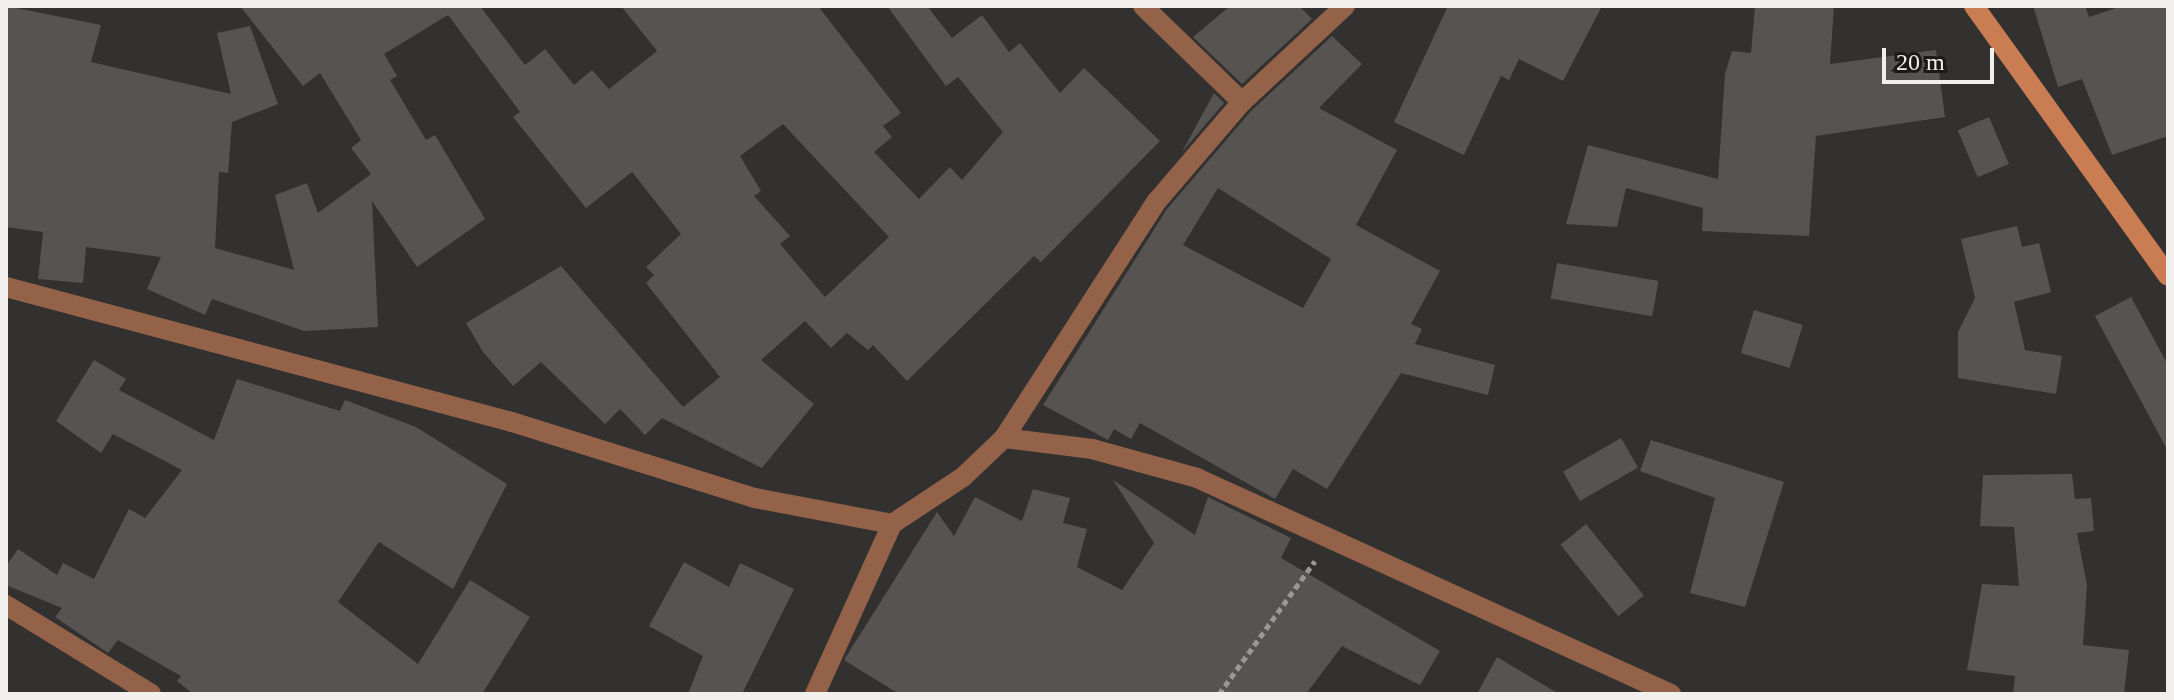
<!DOCTYPE html>
<style>
body{margin:0}
#map{position:relative;width:2174px;height:700px;overflow:hidden;background:#32312f;font-family:Georgia,serif}
div>[style]{position:absolute}
[style*='--x']{left:calc(var(--x)*1px);top:calc(var(--y)*1px);width:calc(var(--w)*1px);rotate:calc(var(--a)*1deg)}
.building>*{inset:0;background:#565351;transform-origin:0 0}
.path>*{height:5px;margin-top:-2.5px;transform-origin:0;background:repeating-linear-gradient(90deg,#999896 0 6px,transparent 0 10px)}
.street>*{height:20px;margin:-10px;padding:0 10px;transform-origin:10px;border-radius:10px;background:#936249}
.secondary>*{height:20px;margin:-10px;padding:0 10px;transform-origin:10px;border-radius:10px;background:#ca7c53}
span{translate:-50% -50%;white-space:nowrap;text-align:center;line-height:1.15;-webkit-text-stroke:6px #1a1918;paint-order:stroke}
.frame{position:absolute;inset:0;border:8px solid #f1f0ef;pointer-events:none}
.scale{position:absolute;left:1882px;top:48px;width:112px;height:36px;box-sizing:border-box;border:4px solid #f1f0ef;border-top:0;padding-left:10px;font-size:24px;line-height:28px;white-space:nowrap;color:#f1f0ef;-webkit-text-stroke:6px #1a1918;paint-order:stroke}
</style>
<div id="map">
<div class="building">
<i style="clip-path:polygon(evenodd,6px 6px,101px 25px,91px 62px,231px 94px,217px 33px,250px 26px,278px 104px,232px 122px,228px 173px,219px 172px,215px 248px,294px 270px,275px 195px,307px 183px,318px 213px,371px 174px,351px 148px,361px 140px,320px 73px,303px 86px,240px 6px,480px 6px,525px 65px,545px 49px,574px 85px,592px 70px,609px 89px,657px 51px,621px 6px,818px 6px,901px 113px,883px 126px,892px 137px,874px 152px,919px 199px,950px 167px,962px 180px,1003px 132px,958px 77px,946px 86px,887px 6px,927px 6px,952px 38px,982px 15px,1009px 52px,1020px 43px,1060px 93px,1084px 68px,1160px 141px,1041px 262px,1034px 256px,907px 381px,873px 345px,868px 350px,847px 333px,831px 348px,805px 321px,761px 360px,814px 404px,762px 468px,662px 418px,645px 435px,620px 409px,605px 424px,541px 362px,513px 386px,483px 352px,466px 323px,561px 266px,683px 407px,720px 377px,646px 283px,654px 275px,646px 267px,681px 234px,632px 172px,586px 208px,513px 117px,520px 112px,448px 15px,384px 54px,397px 76px,390px 80px,426px 140px,435px 135px,485px 219px,417px 267px,372px 201px,378px 327px,304px 331px,212px 299px,205px 315px,147px 289px,161px 257px,86px 247px,83px 283px,38px 279px,43px 232px,6px 227px,6px 6px,783px 124px,889px 237px,825px 297px,780px 244px,790px 236px,754px 196px,761px 191px,740px 156px,783px 124px)"></i>
<i style="clip-path:polygon(1230px 6px,1299px 6px,1312px 19px,1242px 84px,1193px 37px)"></i>
<i style="clip-path:polygon(1448px 6px,1602px 6px,1563px 81px,1519px 59px,1509px 80px,1501px 76px,1464px 155px,1394px 122px)"></i>
<i style="clip-path:polygon(1755px 6px,1834px 6px,1830px 64px,1936px 50px,1945px 117px,1816px 136px,1809px 236px,1702px 231px,1703px 208px,1626px 188px,1617px 227px,1566px 224px,1588px 145px,1718px 179px,1725px 74px,1732px 51px,1751px 53px)"></i>
<i style="clip-path:polygon(2033px 6px,2085px 6px,2089px 17px,2122px 6px,2168px 6px,2168px 136px,2112px 155px,2082px 79px,2058px 87px)"></i>
<i style="clip-path:polygon(evenodd,1332px 36px,1362px 64px,1319px 108px,1397px 150px,1356px 225px,1440px 271px,1411px 324px,1422px 329px,1415px 344px,1495px 365px,1488px 395px,1401px 373px,1327px 489px,1293px 469px,1275px 499px,1140px 423px,1131px 439px,1114px 429px,1108px 440px,1043px 405px,1167px 209px,1251px 111px,1332px 36px,1218px 188px,1331px 259px,1303px 308px,1183px 245px,1218px 188px)"></i>
<i style="clip-path:polygon(1214px 93px,1224px 103px,1182px 152px)"></i>
<i style="left:1989px;top:117px;width:51px;height:34px;rotate:67deg"></i>
<i style="clip-path:polygon(2017px 226px,2022px 247px,2039px 243px,2051px 292px,2014px 302px,2025px 350px,2062px 356px,2056px 394px,1958px 378px,1958px 332px,1975px 298px,1961px 239px)"></i>
<i style="left:1557px;top:263px;width:103px;height:36px;rotate:10deg"></i>
<i style="clip-path:polygon(2131px 297px,2168px 365px,2168px 451px,2095px 316px)"></i>
<i style="left:1754px;top:310px;width:51px;height:45px;rotate:17deg"></i>
<i style="clip-path:polygon(94px 360px,126px 379px,119px 390px,214px 440px,237px 379px,340px 411px,345px 400px,416px 427px,507px 484px,453px 589px,379px 542px,338px 602px,418px 664px,470px 580px,530px 617px,482px 694px,193px 694px,177px 681px,181px 676px,118px 640px,108px 653px,55px 617px,62px 608px,6px 585px,6px 566px,18px 549px,57px 575px,63px 563px,94px 579px,129px 509px,145px 518px,182px 470px,113px 434px,101px 453px,56px 421px)"></i>
<i style="left:1621px;top:438px;width:34px;height:67px;rotate:60deg"></i>
<i style="clip-path:polygon(1651px 440px,1784px 482px,1745px 607px,1690px 593px,1715px 498px,1640px 471px)"></i>
<i style="clip-path:polygon(2072px 474px,2075px 499px,2091px 498px,2094px 531px,2077px 533px,2087px 585px,2083px 645px,2129px 650px,2124px 694px,2013px 694px,2015px 676px,1967px 670px,1982px 584px,2019px 586px,2014px 527px,1980px 526px,1983px 475px)"></i>
<i style="clip-path:polygon(1113px 480px,1195px 535px,1208px 497px,1291px 538px,1281px 558px,1440px 651px,1420px 685px,1342px 646px,1306px 694px,899px 694px,844px 660px,937px 512px,954px 536px,975px 497px,1022px 521px,1033px 489px,1070px 498px,1063px 523px,1087px 529px,1077px 567px,1122px 590px,1154px 543px)"></i>
<i style="left:1586px;top:524px;width:92px;height:33px;rotate:51deg"></i>
<i style="clip-path:polygon(684px 562px,729px 587px,740px 563px,794px 589px,742px 694px,688px 694px,703px 656px,649px 626px)"></i>
<i style="clip-path:polygon(1497px 657px,1559px 694px,1477px 694px)"></i>
</div>
<div class="path">
<i style="--x:1219;--y:694;--w:164;--a:-54.2"></i>
</div>
<div class="street">
<i style="--x:1143;--y:6;--w:138;--a:44.1"></i>
<i style="--x:6;--y:287;--w:524;--a:14.94"></i>
<i style="--x:512;--y:422;--w:255;--a:17.4"></i>
<i style="--x:755;--y:498;--w:139;--a:10.7"></i>
<i style="--x:892;--y:524;--w:85;--a:-33.5"></i>
<i style="--x:963;--y:477;--w:57;--a:-43.6"></i>
<i style="--x:1004;--y:438;--w:282;--a:-57.2"></i>
<i style="--x:1157;--y:201;--w:130;--a:-49.4"></i>
<i style="--x:1242;--y:102;--w:141;--a:-43"></i>
<i style="--x:1004;--y:438;--w:89;--a:7.1"></i>
<i style="--x:1092;--y:449;--w:109;--a:15.4"></i>
<i style="--x:1197;--y:478;--w:521;--a:24.5"></i>
<i style="--x:6;--y:605;--w:170;--a:31.5"></i>
<i style="--x:815;--y:694;--w:187;--a:-65.6"></i>
</div>
<div class="secondary">
<i style="--x:1974;--y:6;--w:332;--a:54.3"></i>
</div>
<div class="frame"></div>
<div class="scale">20 m</div>
</div>
